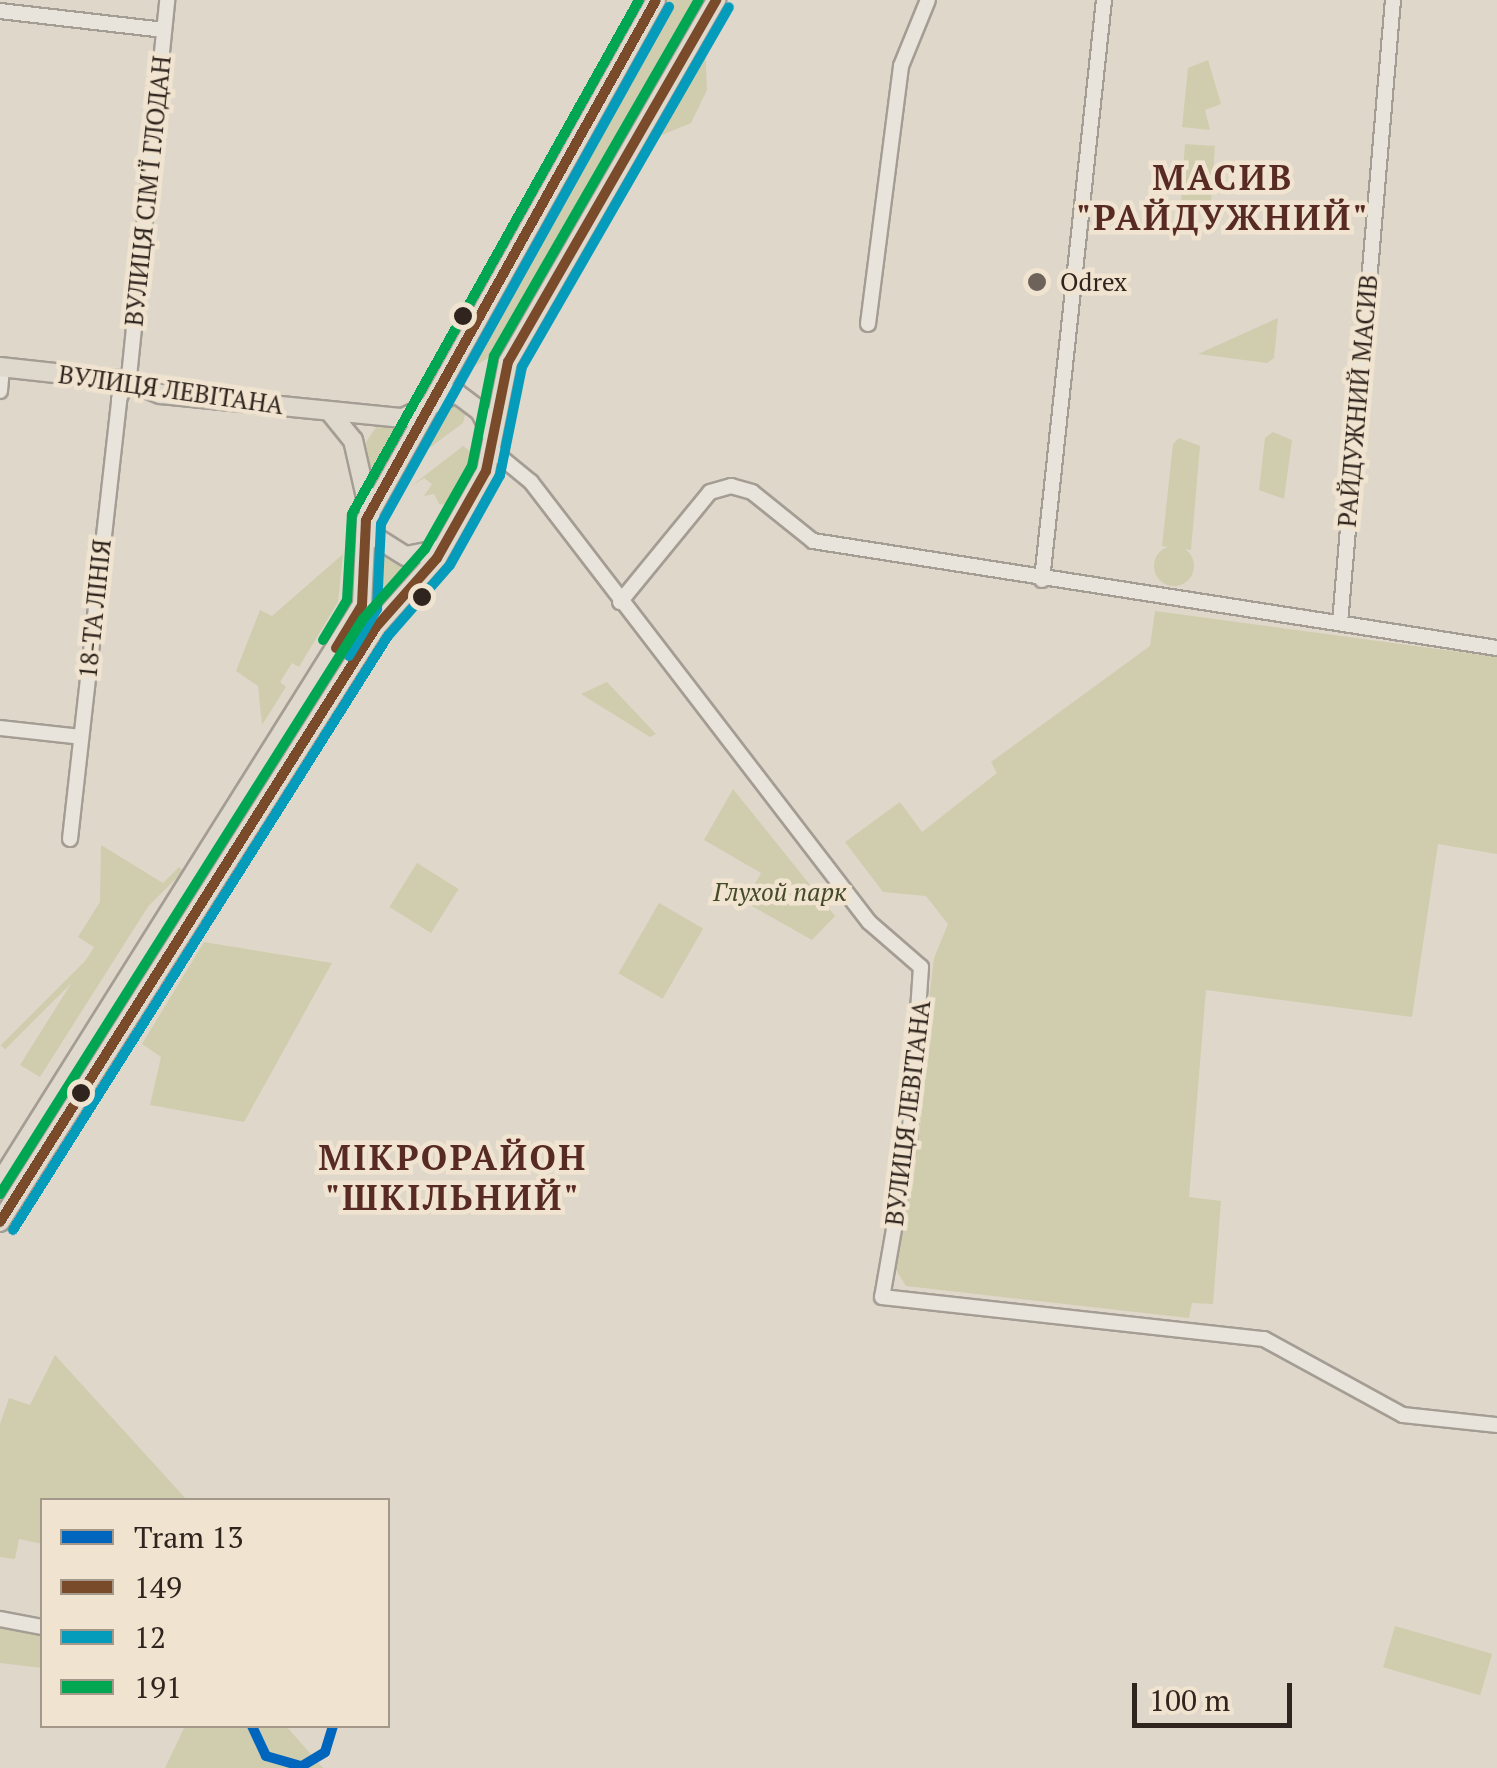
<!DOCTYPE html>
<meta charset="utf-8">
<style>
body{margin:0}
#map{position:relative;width:1497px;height:1768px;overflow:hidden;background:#dfd7ca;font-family:"PT Serif",serif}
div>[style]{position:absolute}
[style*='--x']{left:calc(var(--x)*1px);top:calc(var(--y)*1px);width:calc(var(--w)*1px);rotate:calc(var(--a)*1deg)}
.green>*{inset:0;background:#cfcdae;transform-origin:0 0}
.round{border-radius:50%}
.roads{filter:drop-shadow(2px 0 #a49d94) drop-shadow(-2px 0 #a49d94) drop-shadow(0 2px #a49d94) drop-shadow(0 -2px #a49d94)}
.minor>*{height:14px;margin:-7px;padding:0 7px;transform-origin:7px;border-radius:7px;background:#e8e3db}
.major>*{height:18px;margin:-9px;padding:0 9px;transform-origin:9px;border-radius:9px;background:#ded8cd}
.bus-1>*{height:10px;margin:-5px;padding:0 5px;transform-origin:5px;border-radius:5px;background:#7a4b2a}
.bus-2>*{height:10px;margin:-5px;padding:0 5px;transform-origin:5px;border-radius:5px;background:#059cbc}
.bus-3>*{height:10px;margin:-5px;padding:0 5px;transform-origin:5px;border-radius:5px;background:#00a651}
.tram-1>*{height:10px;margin:-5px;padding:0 5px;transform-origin:5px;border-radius:5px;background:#0065bd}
.dots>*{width:28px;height:28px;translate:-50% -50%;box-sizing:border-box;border:5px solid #f0e4d0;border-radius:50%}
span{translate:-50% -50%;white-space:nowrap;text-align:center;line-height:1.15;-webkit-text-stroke:9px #f0e4d0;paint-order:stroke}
.street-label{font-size:25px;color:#30251e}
.poi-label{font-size:25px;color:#30251e}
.left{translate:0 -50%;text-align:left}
.park-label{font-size:25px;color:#444a27;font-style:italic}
.district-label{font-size:35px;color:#572a23;font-weight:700;letter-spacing:2.5px}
.legend{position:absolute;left:40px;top:1498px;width:350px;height:230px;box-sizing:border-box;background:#f0e4d0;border:2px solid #a39889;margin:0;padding:12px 18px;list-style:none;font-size:30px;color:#30251e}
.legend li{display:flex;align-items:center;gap:20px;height:50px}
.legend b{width:50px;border:2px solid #a39889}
.scale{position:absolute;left:1132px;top:1683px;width:160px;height:45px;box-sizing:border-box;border:5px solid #30251e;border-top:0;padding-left:12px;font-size:30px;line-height:35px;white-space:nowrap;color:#30251e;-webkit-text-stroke:8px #f0e4d0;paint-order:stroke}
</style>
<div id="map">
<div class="green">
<i style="clip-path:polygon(664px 0,705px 0,501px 351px,458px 375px)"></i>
<i style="clip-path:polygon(705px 46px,707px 90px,691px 123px,657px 137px)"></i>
<i style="clip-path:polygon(1208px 60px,1221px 104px,1205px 110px,1210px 130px,1182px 127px,1188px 68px)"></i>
<i style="left:1185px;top:144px;width:30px;height:56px;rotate:4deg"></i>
<i style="clip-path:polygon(1278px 318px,1274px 358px,1267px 363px,1198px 354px)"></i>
<i style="clip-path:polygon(451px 400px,466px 411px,463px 423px,413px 460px)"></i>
<i style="clip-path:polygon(379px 423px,409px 427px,370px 492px,366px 442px)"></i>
<i style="clip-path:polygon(1273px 432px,1292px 440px,1284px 499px,1259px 490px,1265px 438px)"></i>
<i style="clip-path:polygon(1179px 438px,1200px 446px,1191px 550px,1162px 546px,1173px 444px)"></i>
<i style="clip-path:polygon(463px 446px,477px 456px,450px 505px,439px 504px,434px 494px,424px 496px,432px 484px,424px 478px,410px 487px)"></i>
<i style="clip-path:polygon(375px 546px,402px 563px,418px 562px,379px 604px,371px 600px)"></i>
<i class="round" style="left:1154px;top:546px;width:40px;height:40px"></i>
<i style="clip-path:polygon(343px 554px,338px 602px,299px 667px,292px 663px,280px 682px,286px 687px,262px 725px,258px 686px,236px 671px,260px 610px,272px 616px)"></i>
<i style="clip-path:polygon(1155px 611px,1497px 657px,1497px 854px,1438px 844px,1412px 1017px,1206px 990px,1189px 1197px,1221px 1201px,1213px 1304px,1192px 1303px,1189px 1318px,906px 1286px,896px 1270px,934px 958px,948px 924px,926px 896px,883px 892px,845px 842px,900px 802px,922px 832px,997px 773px,991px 762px,1150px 646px)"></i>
<i style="clip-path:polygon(369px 613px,372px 615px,99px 1042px,98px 1040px)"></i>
<i style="clip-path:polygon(607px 682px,656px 734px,650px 737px,581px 694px)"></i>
<i style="clip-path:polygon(733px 789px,835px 916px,812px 940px,745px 902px,761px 873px,704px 840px)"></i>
<i style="clip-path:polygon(101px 845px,163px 883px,40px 1077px,20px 1065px,94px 947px,78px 937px,100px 902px)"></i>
<i style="left:417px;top:863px;width:49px;height:52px;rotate:32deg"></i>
<i style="left:179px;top:867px;width:6px;height:252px;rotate:45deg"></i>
<i style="left:659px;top:903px;width:51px;height:81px;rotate:30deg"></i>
<i style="clip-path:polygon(204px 942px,332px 963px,244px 1122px,150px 1105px,161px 1057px,142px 1044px)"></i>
<i style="clip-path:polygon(55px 1355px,187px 1500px,42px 1500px,42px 1544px,19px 1539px,15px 1559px,0 1557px,0 1424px,9px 1398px,30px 1405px)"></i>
<i style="clip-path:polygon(0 1624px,42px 1631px,42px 1668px,0 1663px)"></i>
<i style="left:1395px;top:1626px;width:101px;height:43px;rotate:16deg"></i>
<i style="clip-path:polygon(185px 1726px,286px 1726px,323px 1768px,165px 1768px)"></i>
</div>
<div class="roads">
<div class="minor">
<i style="--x:0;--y:11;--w:165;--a:6.6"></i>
<i style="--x:868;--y:324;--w:260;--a:-82.7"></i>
<i style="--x:901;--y:66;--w:71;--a:-67.8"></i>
<i style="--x:0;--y:391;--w:23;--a:-85"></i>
<i style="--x:492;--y:450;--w:50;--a:39.4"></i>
<i style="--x:531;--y:482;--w:555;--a:52.47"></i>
<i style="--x:869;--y:922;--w:69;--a:40.9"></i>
<i style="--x:921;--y:967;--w:176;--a:93.9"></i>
<i style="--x:909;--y:1143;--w:156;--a:99.9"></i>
<i style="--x:882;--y:1297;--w:384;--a:6.3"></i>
<i style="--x:1264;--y:1339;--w:158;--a:28.7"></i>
<i style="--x:1403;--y:1415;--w:95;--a:6.1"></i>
<i style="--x:1042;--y:580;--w:583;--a:-83.9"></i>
<i style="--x:620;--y:602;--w:142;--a:-50.7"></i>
<i style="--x:710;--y:492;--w:22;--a:-16"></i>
<i style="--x:731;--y:486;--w:22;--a:16"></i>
<i style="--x:752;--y:492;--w:78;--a:38.8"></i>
<i style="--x:813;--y:541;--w:692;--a:8.89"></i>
<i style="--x:1340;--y:623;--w:625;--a:-85.14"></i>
<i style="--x:0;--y:728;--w:81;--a:6.3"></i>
<i style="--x:70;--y:839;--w:443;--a:-83.6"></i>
<i style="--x:119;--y:399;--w:24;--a:-66"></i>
<i style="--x:129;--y:377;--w:379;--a:-84.2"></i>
<i style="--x:0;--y:1619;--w:43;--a:10.8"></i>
</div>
<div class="major">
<i style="--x:0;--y:367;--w:129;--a:6.2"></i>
<i style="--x:128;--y:381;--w:35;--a:22"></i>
<i style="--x:161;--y:394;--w:243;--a:5.7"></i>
<i style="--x:403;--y:418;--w:59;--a:-25.3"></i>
<i style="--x:456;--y:393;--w:30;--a:37"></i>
<i style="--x:480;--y:411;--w:27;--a:63"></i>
<i style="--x:330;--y:412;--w:36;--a:51"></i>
<i style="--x:353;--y:440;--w:99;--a:77.2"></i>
<i style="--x:375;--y:537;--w:36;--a:32"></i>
<i style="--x:406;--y:556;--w:36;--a:-11"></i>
<i style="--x:0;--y:1182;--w:681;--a:-57.9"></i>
<i style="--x:362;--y:605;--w:85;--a:-87.3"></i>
<i style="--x:366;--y:520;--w:595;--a:-60.85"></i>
<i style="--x:0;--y:1222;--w:704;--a:-57.71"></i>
<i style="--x:376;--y:627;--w:92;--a:-48.5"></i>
<i style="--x:437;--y:558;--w:100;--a:-60.6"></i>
<i style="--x:486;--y:471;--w:111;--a:-78.6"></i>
<i style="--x:508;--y:362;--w:418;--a:-60.1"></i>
</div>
</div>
<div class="bus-1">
<i style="--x:336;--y:648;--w:50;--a:-58.8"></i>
<i style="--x:362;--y:605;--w:85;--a:-87.3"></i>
<i style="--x:366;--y:520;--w:595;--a:-60.85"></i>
<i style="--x:0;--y:1222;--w:704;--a:-57.71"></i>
<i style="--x:376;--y:627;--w:92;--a:-48.5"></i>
<i style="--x:437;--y:558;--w:100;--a:-60.6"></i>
<i style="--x:486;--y:471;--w:111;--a:-78.6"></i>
<i style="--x:508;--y:362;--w:418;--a:-60.1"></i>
</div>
<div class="bus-2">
<i style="--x:349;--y:656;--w:55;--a:-59.2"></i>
<i style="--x:377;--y:609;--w:85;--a:-87.3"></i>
<i style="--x:381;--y:524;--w:592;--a:-60.88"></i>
<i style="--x:13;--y:1230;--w:702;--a:-57.74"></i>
<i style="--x:388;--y:636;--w:94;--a:-48.9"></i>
<i style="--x:450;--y:565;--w:103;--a:-60.9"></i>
<i style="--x:500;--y:475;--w:110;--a:-78.5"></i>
<i style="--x:522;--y:367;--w:415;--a:-60.1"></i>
</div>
<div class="bus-3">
<i style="--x:323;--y:640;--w:47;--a:-59"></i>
<i style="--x:347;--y:600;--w:86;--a:-86.7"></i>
<i style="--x:352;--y:514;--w:589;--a:-60.82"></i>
<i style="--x:0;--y:1194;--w:680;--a:-57.74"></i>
<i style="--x:363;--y:619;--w:94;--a:-48.5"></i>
<i style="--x:425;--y:549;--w:95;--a:-60.5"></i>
<i style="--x:472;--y:466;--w:112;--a:-78.7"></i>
<i style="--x:494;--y:356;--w:411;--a:-60.1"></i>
</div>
<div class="tram-1">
<i style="--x:252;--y:1726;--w:33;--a:65"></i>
<i style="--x:266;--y:1756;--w:37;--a:16"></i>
<i style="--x:302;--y:1766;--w:27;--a:-31"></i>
<i style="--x:325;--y:1752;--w:27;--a:-73"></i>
</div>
<div class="dots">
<i style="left:1037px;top:282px;background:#6d635a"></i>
<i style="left:463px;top:316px;background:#30251e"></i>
<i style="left:422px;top:597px;background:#30251e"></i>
<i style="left:81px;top:1093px;background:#30251e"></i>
</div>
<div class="street-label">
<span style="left:148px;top:191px;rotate:-84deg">ВУЛИЦЯ СІМ'Ї ГЛОДАН</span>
<span style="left:171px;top:390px;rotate:8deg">ВУЛИЦЯ ЛЕВІТАНА</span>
<span style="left:1358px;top:401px;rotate:-85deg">РАЙДУЖНИЙ МАСИВ</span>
<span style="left:95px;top:609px;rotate:-84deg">18-ТА ЛІНІЯ</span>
<span style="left:908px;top:1113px;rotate:-83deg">ВУЛИЦЯ ЛЕВІТАНА</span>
</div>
<div class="poi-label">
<span class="left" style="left:1060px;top:282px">Odrex</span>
</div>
<div class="park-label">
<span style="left:780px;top:892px">Глухой парк</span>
</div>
<div class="district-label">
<span style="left:1223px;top:197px">МАСИВ<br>"РАЙДУЖНИЙ"</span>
<span style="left:453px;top:1177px">МІКРОРАЙОН<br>"ШКІЛЬНИЙ"</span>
</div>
<ul class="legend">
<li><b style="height:12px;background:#0065bd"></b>Tram 13</li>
<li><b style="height:12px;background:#7a4b2a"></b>149</li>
<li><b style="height:12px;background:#059cbc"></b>12</li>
<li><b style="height:12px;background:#00a651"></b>191</li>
</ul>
<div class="scale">100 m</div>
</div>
